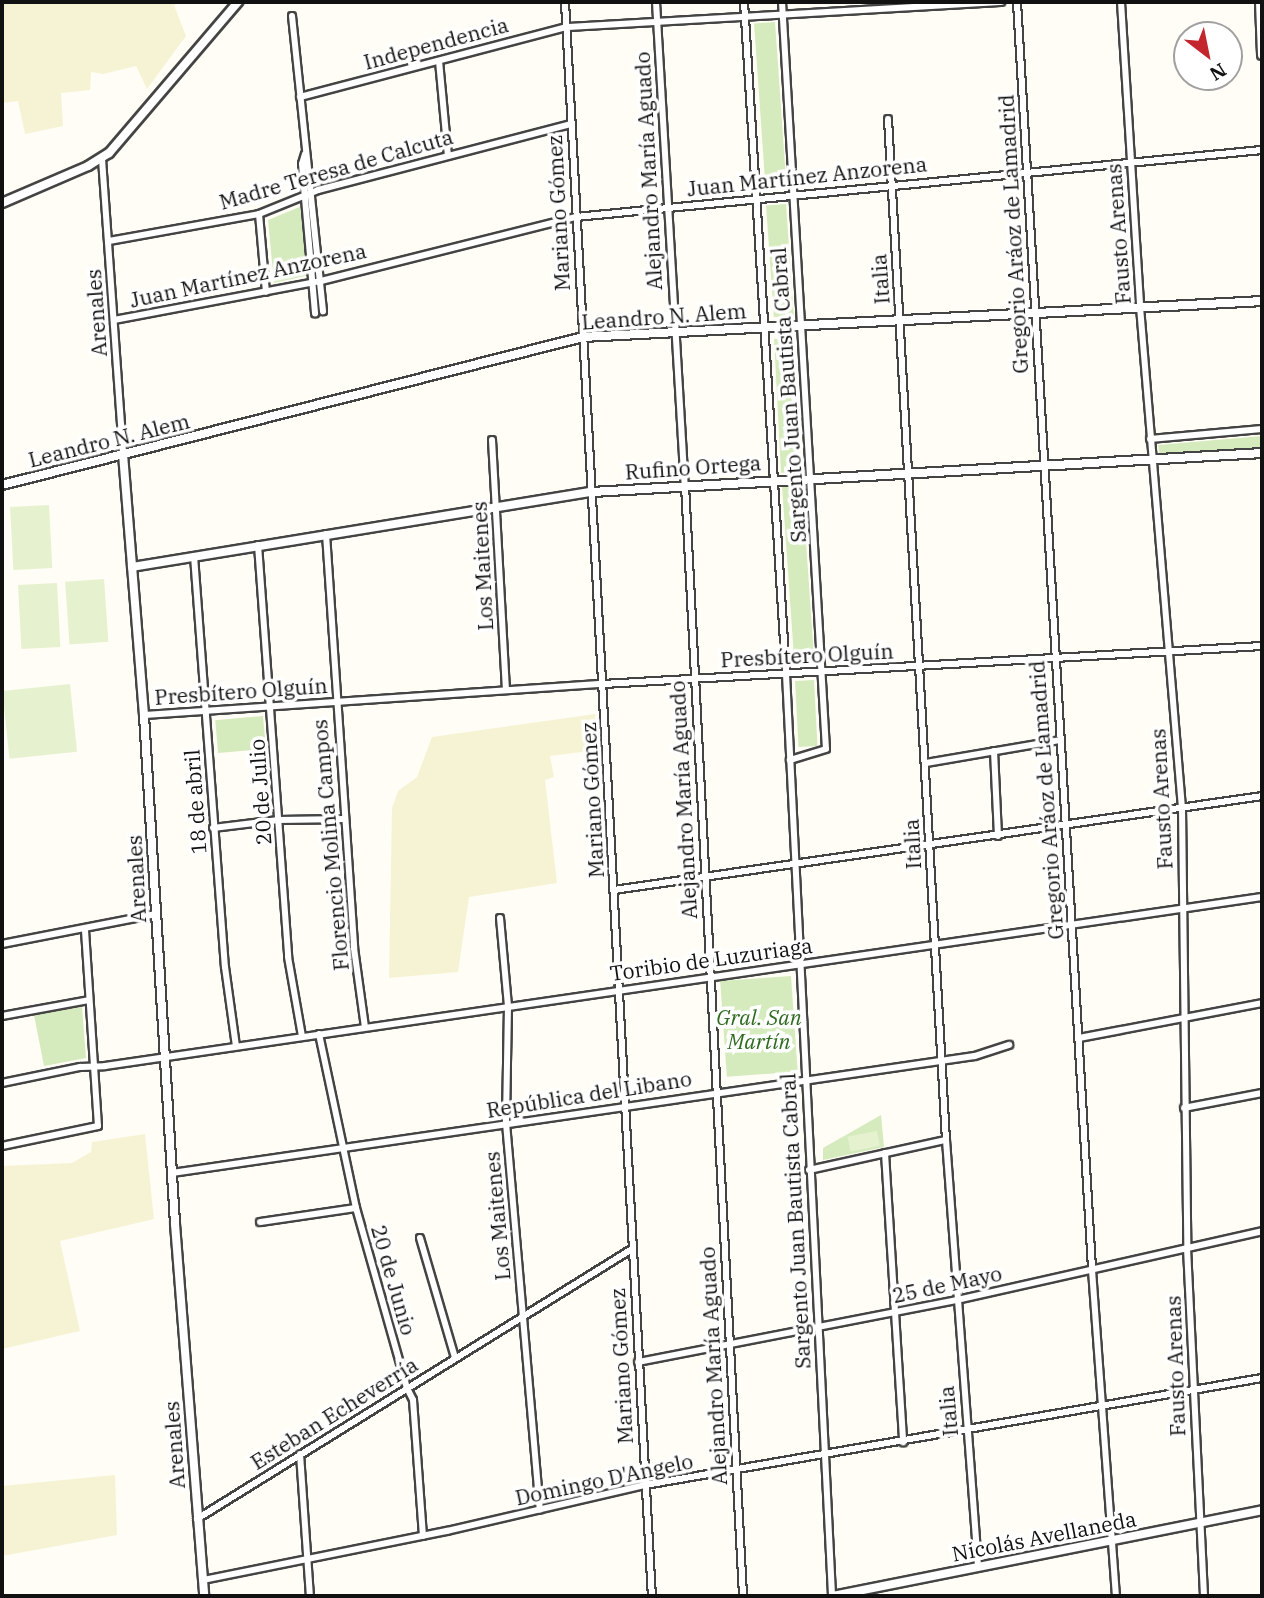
<!DOCTYPE html>
<meta charset="utf-8">
<style>
body{margin:0}
#map{position:relative;width:1264px;height:1598px;overflow:hidden;background:#fffdf5;font-family:"IBM Plex Serif",serif}
div>[style]{position:absolute}
[style*='--x']{left:calc(var(--x)*1px);top:calc(var(--y)*1px);width:calc(var(--w)*1px);rotate:calc(var(--a)*1deg)}
.farmland>*{inset:0;background:#f6f3d4}
.green>*{inset:0;background:#d5ebbd;transform-origin:0 0}
.pitch>*{inset:0;background:#e6f2cf;transform-origin:0 0}
.roads{filter:drop-shadow(2px 0 #444) drop-shadow(-2px 0 #444) drop-shadow(0 2px #444) drop-shadow(0 -2px #444)}
.minor>*{height:6px;margin:-3px;padding:0 3px;transform-origin:3px;border-radius:3px;background:#fff}
.tertiary>*{height:8px;margin:-4px;padding:0 4px;transform-origin:4px;border-radius:4px;background:#fff}
span{translate:-50% -50%;white-space:nowrap;text-align:center;line-height:1.15;-webkit-text-stroke:7px #fff;paint-order:stroke}
.street-label{font-size:21px;color:#111}
.park-label{font-size:21px;color:#2f6b1f;font-style:italic}
.frame{position:absolute;inset:0;border:4px solid #111;pointer-events:none}
.north{position:absolute;left:1173px;top:21px;width:70px;height:70px;box-sizing:border-box;background:#fff;border:2px solid #a0a0a0;border-radius:50%;rotate:148deg;font-size:19px;font-weight:700;line-height:28px;text-align:center;color:#111}
.north::after{content:'';display:block;margin:auto;width:24px;height:32px;background:#c4262e;clip-path:polygon(50% 0,100% 100%,50% 72%,0 100%)}
</style>
<div id="map">
<div class="farmland">
<i style="clip-path:polygon(2px 2px,184px 2px,174px 5px,186px 36px,147px 89px,136px 66px,103px 74px,91px 72px,90px 90px,61px 93px,63px 126px,25px 134px,18px 101px,2px 103px)"></i>
<i style="clip-path:polygon(595px 714px,597px 750px,550px 756px,554px 777px,545px 780px,557px 883px,469px 897px,458px 972px,389px 978px,392px 808px,398px 791px,417px 777px,432px 737px)"></i>
<i style="clip-path:polygon(145px 1134px,154px 1219px,60px 1241px,80px 1331px,2px 1349px,2px 1166px,72px 1163px,91px 1152px,92px 1142px)"></i>
<i style="clip-path:polygon(115px 1475px,117px 1535px,2px 1556px,2px 1486px)"></i>
</div>
<div class="green">
<i style="left:775px;top:22px;width:167px;height:21px;rotate:86deg"></i>
<i style="left:786px;top:204px;width:112px;height:20px;rotate:86deg"></i>
<i style="clip-path:polygon(302px 206px,309px 275px,274px 283px,268px 220px)"></i>
<i style="left:793px;top:338px;width:134px;height:19px;rotate:87deg"></i>
<i style="clip-path:polygon(1262px 436px,1262px 452px,1160px 456px,1158px 445px)"></i>
<i style="left:802px;top:485px;width:180px;height:20px;rotate:86deg"></i>
<i style="left:814px;top:680px;width:66px;height:19px;rotate:87deg"></i>
<i style="left:263px;top:716px;width:33px;height:48px;rotate:85deg"></i>
<i style="left:791px;top:976px;width:96px;height:71px;rotate:86deg"></i>
<i style="clip-path:polygon(82px 1007px,86px 1058px,44px 1066px,34px 1015px)"></i>
<i style="clip-path:polygon(881px 1115px,884px 1147px,823px 1160px,823px 1148px)"></i>
</div>
<div class="pitch">
<i style="left:49px;top:505px;width:63px;height:39px;rotate:87deg"></i>
<i style="left:104px;top:579px;width:63px;height:39px;rotate:86deg"></i>
<i style="left:57px;top:583px;width:64px;height:39px;rotate:87deg"></i>
<i style="left:70px;top:684px;width:68px;height:68px;rotate:84deg"></i>
<i style="left:877px;top:1131px;width:15px;height:30px;rotate:79deg"></i>
</div>
<div class="roads">
<div class="minor">
<i style="--x:565;--y:2;--w:1596;--a:86.88"></i>
<i style="--x:656;--y:2;--w:484;--a:86.6"></i>
<i style="--x:685;--y:485;--w:1113;--a:87.01"></i>
<i style="--x:744;--y:2;--w:673;--a:86.42"></i>
<i style="--x:786;--y:674;--w:923;--a:87.14"></i>
<i style="--x:782;--y:2;--w:748;--a:86.63"></i>
<i style="--x:826;--y:749;--w:38;--a:163"></i>
<i style="--x:1017;--y:2;--w:1270;--a:86.61"></i>
<i style="--x:1092;--y:1270;--w:327;--a:85.8"></i>
<i style="--x:1121;--y:2;--w:306;--a:86.4"></i>
<i style="--x:1140;--y:307;--w:503;--a:85.21"></i>
<i style="--x:1182;--y:808;--w:440;--a:89.3"></i>
<i style="--x:1187;--y:1248;--w:348;--a:87.2"></i>
<i style="--x:292;--y:16;--w:297;--a:84"></i>
<i style="--x:439;--y:61;--w:95;--a:84.6"></i>
<i style="--x:300;--y:97;--w:276;--a:-14.7"></i>
<i style="--x:567;--y:27;--w:435;--a:-3.3"></i>
<i style="--x:888;--y:119;--w:1023;--a:86.75"></i>
<i style="--x:946;--y:1140;--w:428;--a:85.7"></i>
<i style="--x:305;--y:154;--w:10;--a:107"></i>
<i style="--x:302;--y:164;--w:150;--a:85"></i>
<i style="--x:102;--y:159;--w:296;--a:85.9"></i>
<i style="--x:259;--y:214;--w:78;--a:84.9"></i>
<i style="--x:109;--y:241;--w:152;--a:-10.2"></i>
<i style="--x:259;--y:214;--w:64;--a:-22.1"></i>
<i style="--x:318;--y:190;--w:261;--a:-14.6"></i>
<i style="--x:114;--y:320;--w:211;--a:-10.7"></i>
<i style="--x:321;--y:281;--w:263;--a:-14.1"></i>
<i style="--x:576;--y:217;--w:689;--a:-5.58"></i>
<i style="--x:1150;--y:439;--w:112;--a:-5.1"></i>
<i style="--x:492;--y:440;--w:250;--a:86.8"></i>
<i style="--x:326;--y:534;--w:415;--a:86.1"></i>
<i style="--x:354;--y:948;--w:80;--a:82.1"></i>
<i style="--x:258;--y:545;--w:413;--a:85.8"></i>
<i style="--x:288;--y:957;--w:80;--a:80"></i>
<i style="--x:194;--y:556;--w:412;--a:85.7"></i>
<i style="--x:225;--y:967;--w:80;--a:82.1"></i>
<i style="--x:144;--y:715;--w:460;--a:-3.9"></i>
<i style="--x:603;--y:684;--w:660;--a:-3.3"></i>
<i style="--x:994;--y:751;--w:85;--a:87.3"></i>
<i style="--x:926;--y:763;--w:137;--a:-9.7"></i>
<i style="--x:213;--y:828;--w:66;--a:-6.9"></i>
<i style="--x:279;--y:820;--w:66;--a:-0.9"></i>
<i style="--x:614;--y:890;--w:655;--a:-8.25"></i>
<i style="--x:500;--y:918;--w:88;--a:84.8"></i>
<i style="--x:508;--y:1006;--w:117;--a:91"></i>
<i style="--x:506;--y:1123;--w:388;--a:85"></i>
<i style="--x:2;--y:944;--w:157;--a:-11"></i>
<i style="--x:2;--y:1016;--w:88;--a:-10.4"></i>
<i style="--x:319;--y:1034;--w:178;--a:78"></i>
<i style="--x:356;--y:1208;--w:187;--a:74.2"></i>
<i style="--x:407;--y:1388;--w:13;--a:63"></i>
<i style="--x:413;--y:1400;--w:136;--a:85.8"></i>
<i style="--x:1079;--y:1038;--w:186;--a:-10.8"></i>
<i style="--x:2;--y:1083;--w:80;--a:-11.6"></i>
<i style="--x:80;--y:1067;--w:25;--a:-2"></i>
<i style="--x:105;--y:1066;--w:1169;--a:-8.31"></i>
<i style="--x:1184;--y:1108;--w:79;--a:-10.9"></i>
<i style="--x:2;--y:1146;--w:98;--a:-11.8"></i>
<i style="--x:98;--y:1126;--w:198;--a:-93.8"></i>
<i style="--x:885;--y:1153;--w:290;--a:86.4"></i>
<i style="--x:809;--y:1170;--w:140;--a:-12.4"></i>
<i style="--x:172;--y:1173;--w:811;--a:-8.29"></i>
<i style="--x:975;--y:1056;--w:36;--a:-18"></i>
<i style="--x:260;--y:1222;--w:97;--a:-8.3"></i>
<i style="--x:420;--y:1238;--w:125;--a:73.7"></i>
<i style="--x:638;--y:1362;--w:325;--a:-11"></i>
<i style="--x:957;--y:1300;--w:313;--a:-12.7"></i>
<i style="--x:300;--y:1454;--w:142;--a:86"></i>
<i style="--x:197;--y:1519;--w:512;--a:-31.83"></i>
<i style="--x:203;--y:1580;--w:249;--a:-11.4"></i>
<i style="--x:447;--y:1531;--w:203;--a:-13.1"></i>
<i style="--x:645;--y:1485;--w:626;--a:-9.84"></i>
</div>
<div class="tertiary">
<i style="--x:1260;--y:2;--w:53;--a:87.8"></i>
<i style="--x:2;--y:203;--w:94;--a:-23.3"></i>
<i style="--x:88;--y:166;--w:25;--a:-32"></i>
<i style="--x:109;--y:153;--w:199;--a:-49.5"></i>
<i style="--x:123;--y:454;--w:262;--a:85.4"></i>
<i style="--x:144;--y:715;--w:510;--a:86.51"></i>
<i style="--x:175;--y:1224;--w:373;--a:85.5"></i>
<i style="--x:2;--y:485;--w:600;--a:-14.29"></i>
<i style="--x:583;--y:337;--w:680;--a:-3.03"></i>
<i style="--x:132;--y:567;--w:466;--a:-9.3"></i>
<i style="--x:592;--y:492;--w:671;--a:-3.33"></i>
<i style="--x:833;--y:1596;--w:438;--a:-11.3"></i>
</div>
</div>
<div class="street-label">
<span style="left:436px;top:43px;rotate:-15deg">Independencia</span>
<span style="left:336px;top:169px;rotate:-16deg">Madre Teresa de Calcuta</span>
<span style="left:648px;top:171px;rotate:-93deg">Alejandro María Aguado</span>
<span style="left:807px;top:176px;rotate:-6deg">Juan Martínez Anzorena</span>
<span style="left:558px;top:213px;rotate:-93deg">Mariano Gómez</span>
<span style="left:1013px;top:234px;rotate:-93deg">Gregorio Aráoz de Lamadrid</span>
<span style="left:1118px;top:234px;rotate:-94deg">Fausto Arenas</span>
<span style="left:248px;top:275px;rotate:-12deg">Juan Martínez Anzorena</span>
<span style="left:880px;top:279px;rotate:-94deg">Italia</span>
<span style="left:96px;top:313px;rotate:-94deg">Arenales</span>
<span style="left:664px;top:316px;rotate:-4deg">Leandro N. Alem</span>
<span style="left:788px;top:395px;rotate:-94deg">Sargento Juan Bautista Cabral</span>
<span style="left:109px;top:440px;rotate:-14deg">Leandro N. Alem</span>
<span style="left:693px;top:467px;rotate:-4deg">Rufino Ortega</span>
<span style="left:482px;top:566px;rotate:-93deg">Los Maitenes</span>
<span style="left:807px;top:655px;rotate:-3deg">Presbítero Olguín</span>
<span style="left:241px;top:691px;rotate:-4deg">Presbítero Olguín</span>
<span style="left:260px;top:792px;rotate:-94deg">20 de Julio</span>
<span style="left:1161px;top:799px;rotate:-93deg">Fausto Arenas</span>
<span style="left:592px;top:800px;rotate:-93deg">Mariano Gómez</span>
<span style="left:683px;top:800px;rotate:-93deg">Alejandro María Aguado</span>
<span style="left:1046px;top:800px;rotate:-94deg">Gregorio Aráoz de Lamadrid</span>
<span style="left:195px;top:802px;rotate:-94deg">18 de abril</span>
<span style="left:912px;top:844px;rotate:-93deg">Italia</span>
<span style="left:330px;top:845px;rotate:-95deg">Florencio Molina Campos</span>
<span style="left:136px;top:879px;rotate:-93deg">Arenales</span>
<span style="left:711px;top:959px;rotate:-8deg">Toribio de Luzuriaga</span>
<span style="left:589px;top:1094px;rotate:-9deg">República del Libano</span>
<span style="left:497px;top:1216px;rotate:-95deg">Los Maitenes</span>
<span style="left:795px;top:1221px;rotate:-93deg">Sargento Juan Bautista Cabral</span>
<span style="left:394px;top:1280px;rotate:74deg">20 de Junio</span>
<span style="left:947px;top:1284px;rotate:-12deg">25 de Mayo</span>
<span style="left:621px;top:1366px;rotate:-93deg">Mariano Gómez</span>
<span style="left:713px;top:1366px;rotate:-93deg">Alejandro María Aguado</span>
<span style="left:1175px;top:1366px;rotate:-92deg">Fausto Arenas</span>
<span style="left:948px;top:1411px;rotate:-95deg">Italia</span>
<span style="left:334px;top:1413px;rotate:-32deg">Esteban Echeverría</span>
<span style="left:174px;top:1445px;rotate:-94deg">Arenales</span>
<span style="left:604px;top:1479px;rotate:-12deg">Domingo D'Angelo</span>
<span style="left:1044px;top:1536px;rotate:-11deg">Nicolás Avellaneda</span>
</div>
<div class="park-label">
<span style="left:759px;top:1029px">Gral. San<br>Martín</span>
</div>
<div class="frame"></div>
<div class="north">N</div>
</div>
